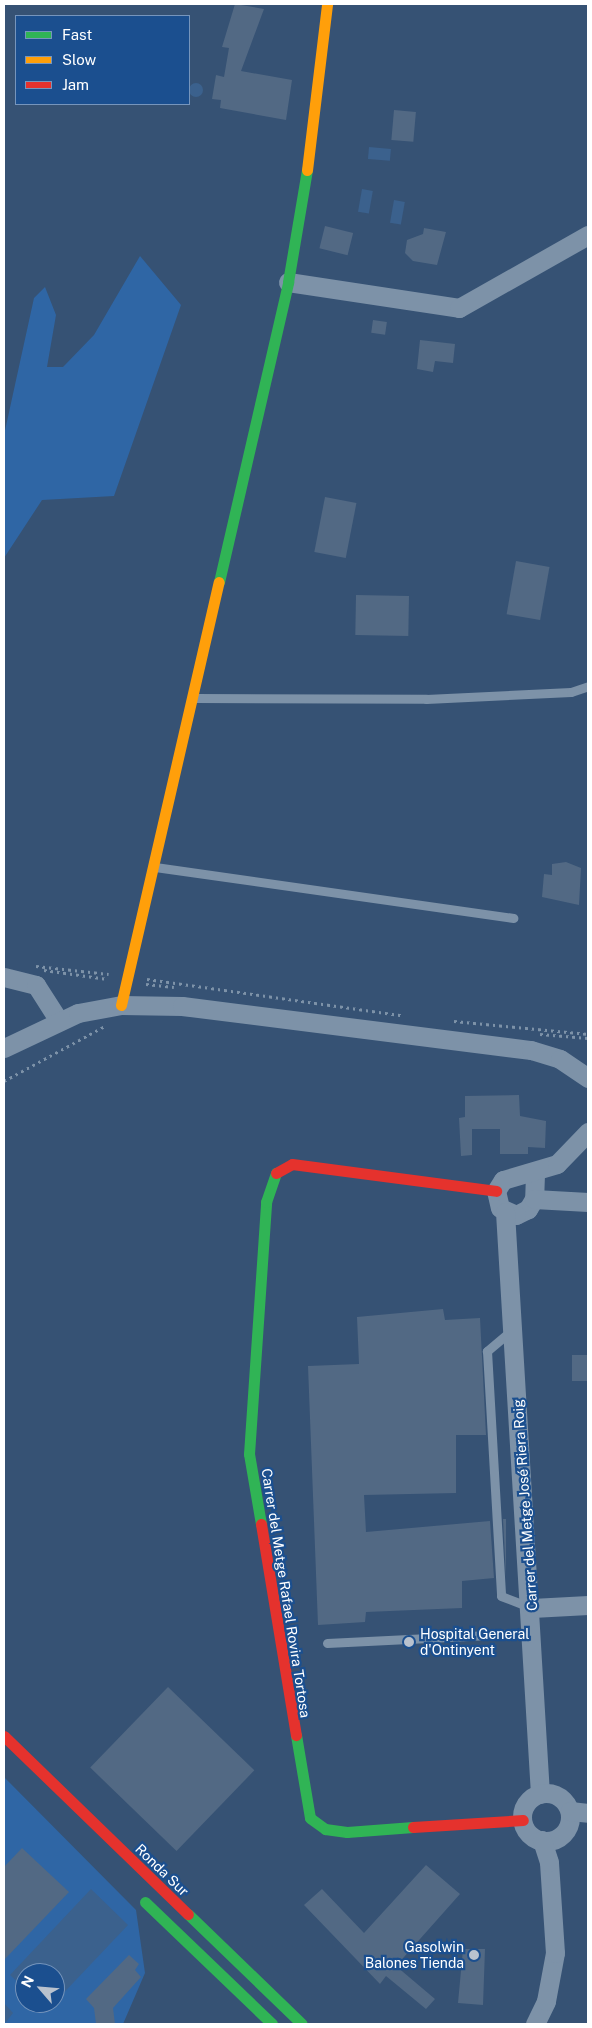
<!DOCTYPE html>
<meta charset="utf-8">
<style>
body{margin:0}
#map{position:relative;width:592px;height:2028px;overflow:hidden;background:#365274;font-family:"Public Sans",sans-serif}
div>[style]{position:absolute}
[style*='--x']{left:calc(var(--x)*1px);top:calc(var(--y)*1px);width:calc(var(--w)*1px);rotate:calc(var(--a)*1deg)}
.green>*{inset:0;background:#2f66a5}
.water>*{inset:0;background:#3b618d;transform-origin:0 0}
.round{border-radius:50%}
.building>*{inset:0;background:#526984;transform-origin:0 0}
.path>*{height:3px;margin-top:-1.5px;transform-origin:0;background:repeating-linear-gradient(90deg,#7d92a8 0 2.5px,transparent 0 6.5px)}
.lane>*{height:9px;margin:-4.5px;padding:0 4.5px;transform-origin:4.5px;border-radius:4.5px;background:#7d92a8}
.street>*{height:19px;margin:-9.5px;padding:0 9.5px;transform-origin:9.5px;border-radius:9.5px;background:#7d92a8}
.street>.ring{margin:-9.5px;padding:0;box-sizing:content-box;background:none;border:19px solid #7d92a8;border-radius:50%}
.fast>*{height:11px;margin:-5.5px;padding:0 5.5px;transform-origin:5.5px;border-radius:5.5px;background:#30b455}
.slow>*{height:11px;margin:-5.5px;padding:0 5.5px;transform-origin:5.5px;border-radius:5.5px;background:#ff9f0a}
.jam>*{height:11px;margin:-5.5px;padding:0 5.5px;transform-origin:5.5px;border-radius:5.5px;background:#e5322d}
.dots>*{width:14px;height:14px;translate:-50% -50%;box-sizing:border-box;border:2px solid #1b4f8f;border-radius:50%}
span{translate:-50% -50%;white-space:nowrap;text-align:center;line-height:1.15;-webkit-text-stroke:4.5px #1b4f8f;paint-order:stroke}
.street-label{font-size:14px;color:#fff}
.poi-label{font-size:14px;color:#fff}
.left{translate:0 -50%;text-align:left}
.right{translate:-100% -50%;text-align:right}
.frame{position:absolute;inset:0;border:5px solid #fff;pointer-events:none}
.legend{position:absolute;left:15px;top:15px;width:175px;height:90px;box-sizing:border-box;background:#1b4f8f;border:1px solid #7695bc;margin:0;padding:6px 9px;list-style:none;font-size:15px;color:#fff}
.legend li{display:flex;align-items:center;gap:10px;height:25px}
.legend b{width:25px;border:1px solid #7695bc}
.north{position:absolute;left:15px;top:1963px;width:50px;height:50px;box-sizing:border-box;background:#1b4f8f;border:1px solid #7695bc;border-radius:50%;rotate:297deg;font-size:14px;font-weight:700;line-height:20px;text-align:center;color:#fff}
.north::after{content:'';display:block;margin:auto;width:18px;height:22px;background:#b9c2ce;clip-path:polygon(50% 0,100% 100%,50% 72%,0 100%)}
</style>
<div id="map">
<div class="green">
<i style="clip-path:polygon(140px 256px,181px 305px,114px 496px,42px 500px,4px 558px,4px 435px,34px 298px,45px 287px,56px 315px,47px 367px,63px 367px,94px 335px)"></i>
<i style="clip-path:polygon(evenodd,4px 1777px,136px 1910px,145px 1973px,123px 2024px,4px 2024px,4px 1777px,25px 1973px,55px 1973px,55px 2003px,25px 2003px,25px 1973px)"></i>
</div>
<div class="water">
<i class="round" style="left:189px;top:83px;width:14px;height:14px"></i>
<i style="left:369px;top:147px;width:22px;height:12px;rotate:5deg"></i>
<i style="left:362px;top:189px;width:11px;height:23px;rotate:10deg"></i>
<i style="left:394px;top:200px;width:11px;height:23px;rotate:10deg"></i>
<i style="clip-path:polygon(91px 1889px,128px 1925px,55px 2002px,55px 1973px,25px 1973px,25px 1989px,10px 1975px)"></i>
<i style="clip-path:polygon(4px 2003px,13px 2013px,6px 2022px,4px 2021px)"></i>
</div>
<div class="building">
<i style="clip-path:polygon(235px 4px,264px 9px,241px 71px,292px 80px,286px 120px,220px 108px,221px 100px,212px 99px,216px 75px,224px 77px,229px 48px,222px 47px)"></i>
<i style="left:394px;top:110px;width:22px;height:30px;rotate:5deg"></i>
<i style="left:325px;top:226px;width:29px;height:23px;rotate:14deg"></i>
<i style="clip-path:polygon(424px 228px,446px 232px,437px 265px,413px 261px,405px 253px,407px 240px,423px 234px)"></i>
<i style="left:373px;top:320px;width:14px;height:13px;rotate:8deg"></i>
<i style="clip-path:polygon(420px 340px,455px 344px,453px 363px,435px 361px,433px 372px,417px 369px)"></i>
<i style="left:325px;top:497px;width:32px;height:56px;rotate:11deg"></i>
<i style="left:516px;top:561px;width:34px;height:54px;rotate:10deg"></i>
<i style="left:356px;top:595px;width:53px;height:40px;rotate:1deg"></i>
<i style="clip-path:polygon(566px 862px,581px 868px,579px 905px,542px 897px,544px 874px,552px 875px,552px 864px)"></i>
<i style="clip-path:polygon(519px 1095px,520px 1116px,546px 1121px,545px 1148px,528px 1147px,528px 1154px,500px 1154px,500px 1129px,472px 1129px,472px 1155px,461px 1156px,459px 1118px,465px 1117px,465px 1096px)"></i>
<i style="clip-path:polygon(443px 1309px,445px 1320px,480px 1318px,486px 1435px,456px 1435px,456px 1493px,364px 1495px,366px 1532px,490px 1521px,494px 1578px,462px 1581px,462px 1608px,366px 1612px,365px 1622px,318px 1625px,308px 1366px,359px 1364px,357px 1317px)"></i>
<i style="left:588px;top:1355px;width:26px;height:16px;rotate:90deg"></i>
<i style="clip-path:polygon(503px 1519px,506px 1519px,506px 1577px)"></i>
<i style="left:168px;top:1687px;width:120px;height:112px;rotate:44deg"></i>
<i style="clip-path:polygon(22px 1848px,69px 1892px,4px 1960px,4px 1867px)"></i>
<i style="clip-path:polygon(426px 1865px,460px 1894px,396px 1966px,435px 1999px,426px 2009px,386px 1976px,380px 1984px,304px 1905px,322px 1889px,364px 1933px)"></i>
<i style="clip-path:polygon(463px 1949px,485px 1949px,483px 2005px,458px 2003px)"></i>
<i style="clip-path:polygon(129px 1955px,139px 1964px,135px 1970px,141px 1977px,113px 2008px,115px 2024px,96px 2024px,94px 2008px,86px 1999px)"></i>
</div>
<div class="path">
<i style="--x:36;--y:966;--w:73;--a:6.3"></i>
<i style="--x:44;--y:970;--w:64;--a:8.1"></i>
<i style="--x:147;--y:979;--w:257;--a:8.1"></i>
<i style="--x:146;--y:984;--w:28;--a:6"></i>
<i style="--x:454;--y:1021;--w:135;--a:5.5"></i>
<i style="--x:540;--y:1034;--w:48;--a:4.8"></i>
<i style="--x:4;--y:1081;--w:115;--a:-28.6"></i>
</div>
<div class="lane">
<i style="--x:195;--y:698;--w:231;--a:0.2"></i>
<i style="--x:426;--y:699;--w:145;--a:-2.8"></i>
<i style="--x:571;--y:692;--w:18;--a:-19"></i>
<i style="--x:155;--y:867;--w:362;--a:8.1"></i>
<i style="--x:512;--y:1330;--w:33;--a:140"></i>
<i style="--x:487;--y:1351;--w:245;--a:86.7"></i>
<i style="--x:501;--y:1596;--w:30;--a:21"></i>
<i style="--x:327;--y:1643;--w:205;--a:-2.8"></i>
</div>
<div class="street">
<i style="--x:288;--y:282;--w:173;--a:8.6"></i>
<i style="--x:459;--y:308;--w:148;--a:-29.5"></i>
<i style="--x:4;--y:977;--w:33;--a:14"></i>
<i style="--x:36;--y:985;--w:43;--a:57.4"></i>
<i style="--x:4;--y:1048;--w:82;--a:-25.3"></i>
<i style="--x:78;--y:1013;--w:44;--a:-10.5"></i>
<i style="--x:121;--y:1005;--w:61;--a:0.9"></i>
<i style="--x:182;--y:1006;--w:352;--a:7.2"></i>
<i style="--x:531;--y:1050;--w:30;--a:17"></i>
<i style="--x:560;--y:1059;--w:34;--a:34"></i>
<i style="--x:535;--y:1174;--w:25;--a:92"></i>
<i style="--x:534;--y:1199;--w:12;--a:121"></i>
<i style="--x:528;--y:1209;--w:13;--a:153"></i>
<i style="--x:516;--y:1215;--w:17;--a:-156"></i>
<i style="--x:500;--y:1208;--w:17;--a:-103"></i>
<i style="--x:496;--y:1191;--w:13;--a:-58"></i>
<i style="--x:503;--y:1180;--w:56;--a:-16.5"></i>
<i style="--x:557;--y:1164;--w:45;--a:-45.9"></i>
<i style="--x:534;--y:1199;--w:54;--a:3.2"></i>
<i style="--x:505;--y:1212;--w:583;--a:86.56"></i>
<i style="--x:532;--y:1608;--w:56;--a:-3.1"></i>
<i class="ring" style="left:522px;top:1793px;width:29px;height:29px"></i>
<i style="--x:570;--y:1811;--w:18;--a:6"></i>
<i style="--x:535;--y:2024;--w:25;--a:-64"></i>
<i style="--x:546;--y:2001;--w:49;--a:-79.4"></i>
<i style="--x:555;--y:1953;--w:91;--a:-93.8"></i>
<i style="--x:549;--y:1862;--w:23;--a:-108"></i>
</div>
<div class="fast">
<i style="--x:219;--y:582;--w:308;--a:-77"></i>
<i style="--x:288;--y:282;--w:114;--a:-80.4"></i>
<i style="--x:261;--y:1524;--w:71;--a:-99.7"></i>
<i style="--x:249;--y:1454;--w:253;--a:-86.1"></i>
<i style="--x:266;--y:1202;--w:31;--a:-71"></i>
<i style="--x:296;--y:1735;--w:84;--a:80.4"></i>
<i style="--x:310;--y:1818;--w:19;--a:36"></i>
<i style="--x:325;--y:1829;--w:22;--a:8"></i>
<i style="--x:347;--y:1832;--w:66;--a:-4.3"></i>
<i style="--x:145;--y:1902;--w:176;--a:43.8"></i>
<i style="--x:188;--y:1914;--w:158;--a:44"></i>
</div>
<div class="slow">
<i style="--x:307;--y:170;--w:167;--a:-83.1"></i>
<i style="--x:121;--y:1005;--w:434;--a:-77"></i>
</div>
<div class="jam">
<i style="--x:276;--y:1173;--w:18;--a:-29"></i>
<i style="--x:292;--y:1164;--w:206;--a:7.5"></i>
<i style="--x:261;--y:1524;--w:214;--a:80.6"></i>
<i style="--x:4;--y:1736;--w:256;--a:44.1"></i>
<i style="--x:413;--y:1827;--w:110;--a:-3.6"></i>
</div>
<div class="dots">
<i style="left:409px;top:1642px;background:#b9c2ce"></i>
<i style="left:474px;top:1955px;background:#b9c2ce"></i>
</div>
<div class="street-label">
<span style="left:525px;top:1505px;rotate:-94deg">Carrer del Metge José Riera Roig</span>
<span style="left:286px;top:1593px;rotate:81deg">Carrer del Metge Rafael Rovira Tortosa</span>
<span style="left:162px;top:1870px;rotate:44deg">Ronda Sur</span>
</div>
<div class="poi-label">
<span class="left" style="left:420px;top:1642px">Hospital General<br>d'Ontinyent</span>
<span class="right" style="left:464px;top:1955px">Gasolwin<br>Balones Tienda</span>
</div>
<div class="frame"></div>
<ul class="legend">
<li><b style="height:6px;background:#30b455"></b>Fast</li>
<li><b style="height:6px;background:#ff9f0a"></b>Slow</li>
<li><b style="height:6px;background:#e5322d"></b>Jam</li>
</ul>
<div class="north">N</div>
</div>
